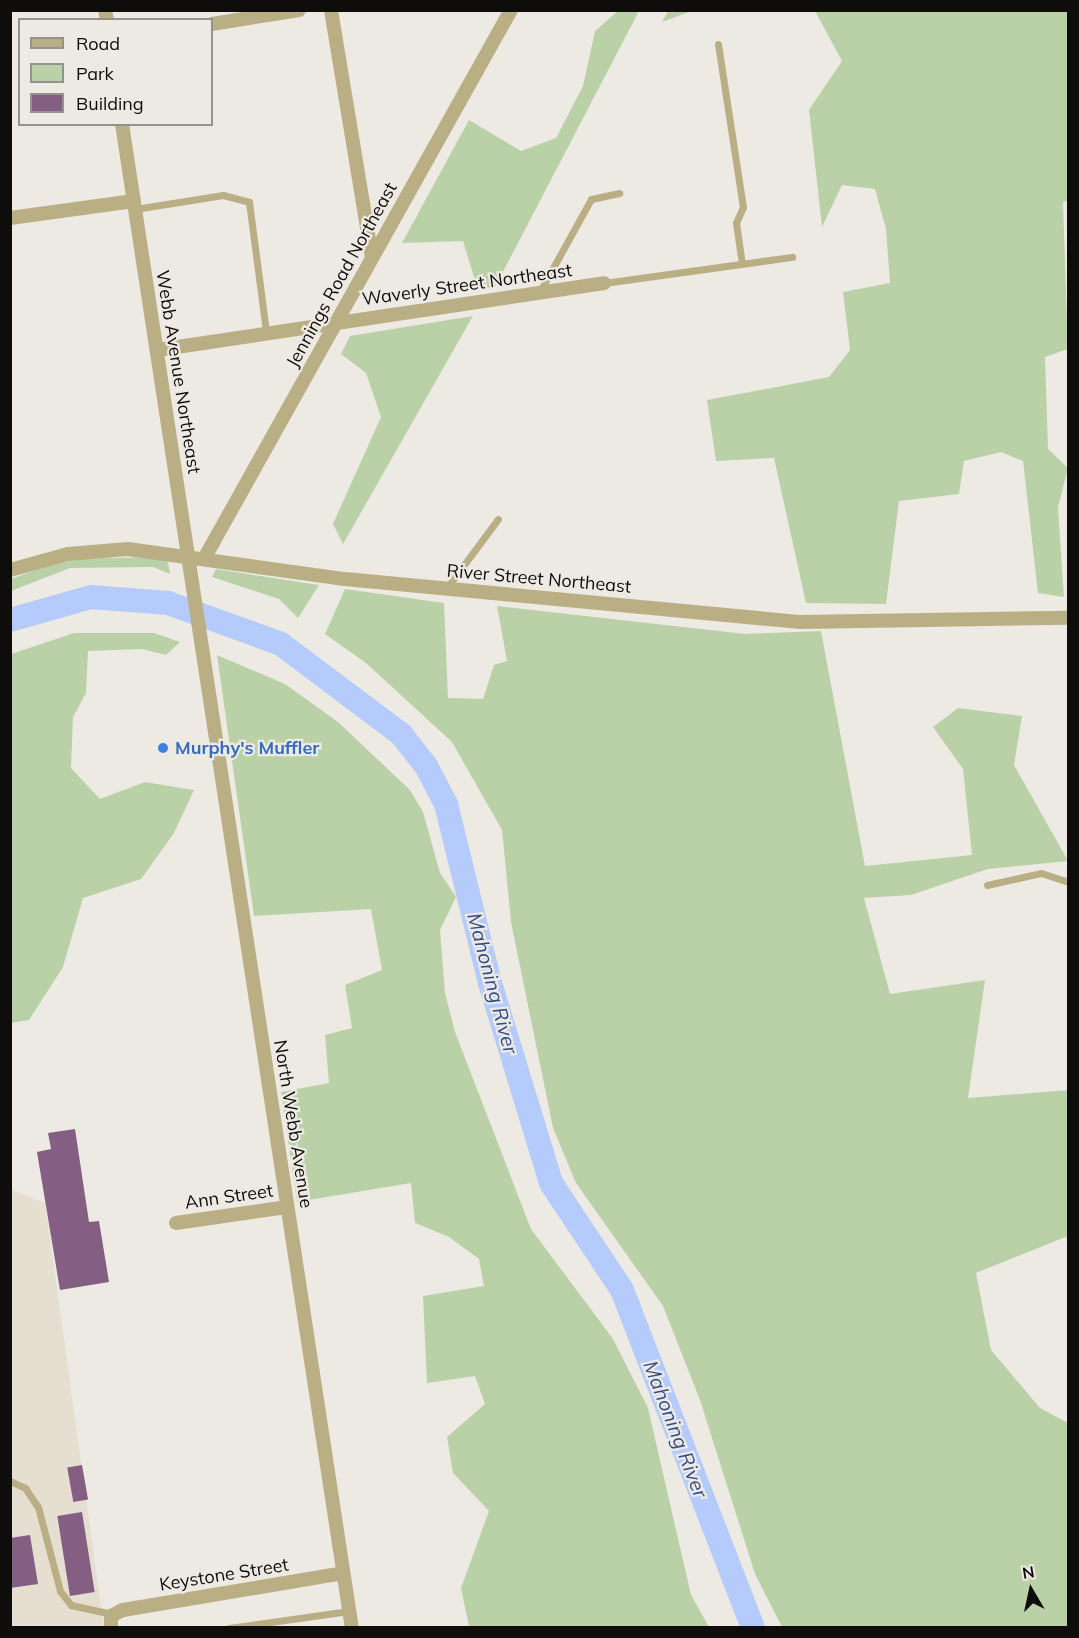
<!DOCTYPE html>
<style>
body{margin:0}
#map{position:relative;width:1079px;height:1638px;overflow:hidden;background:#edeae4;font-family:Mulish,sans-serif}
div>[style]{position:absolute}
[style*='--x']{left:calc(var(--x)*1px);top:calc(var(--y)*1px);width:calc(var(--w)*1px);rotate:calc(var(--a)*1deg)}
.built>*{inset:0;background:#e5ded1}
.green>*{inset:0;background:#bad1a8}
.river>*{height:24px;margin:-12px;padding:0 12px;transform-origin:12px;border-radius:12px;background:#b4cbfb}
.building>*{inset:0;background:#855e83;transform-origin:0 0}
.lane>*{height:7px;margin:-3.5px;padding:0 3.5px;transform-origin:3.5px;border-radius:3.5px;background:#baaf84}
.street>*{height:14px;margin:-7px;padding:0 7px;transform-origin:7px;border-radius:7px;background:#baaf84}
.dots>*{width:16px;height:16px;translate:-50% -50%;box-sizing:border-box;border:3px solid #edeae4;border-radius:50%}
span{translate:-50% -50%;white-space:nowrap;text-align:center;line-height:1.15;-webkit-text-stroke:4.5px #edeae4;paint-order:stroke}
.street-label{font-size:18px;color:#0e0d0b}
.shop-label{font-size:18px;color:#366cbe;font-weight:700}
.left{translate:0 -50%;text-align:left}
.water-label{font-size:20px;color:#334d88;font-style:italic}
.frame{position:absolute;inset:0;border:12px solid #0e0d0b;pointer-events:none}
.legend{position:absolute;left:18px;top:18px;width:195px;height:108px;box-sizing:border-box;background:#edeae4;border:2px solid #94928d;margin:0;padding:8px 10px;list-style:none;font-size:18px;color:#0e0d0b}
.legend li{display:flex;align-items:center;gap:12px;height:30px}
.legend b{width:30px;border:2px solid #94928d}
.north{position:absolute;left:1001px;top:1560px;width:60px;height:60px;-webkit-text-stroke:4px #edeae4;paint-order:stroke;rotate:351deg;font-size:16px;font-weight:700;line-height:24px;text-align:center;color:#0e0d0b}
.north::after{content:'';display:block;margin:auto;width:21px;height:27px;background:#0e0d0b;clip-path:polygon(50% 0,100% 100%,50% 72%,0 100%)}
</style>
<div id="map">
<div class="built">
<i style="clip-path:polygon(10px 1189px,45px 1203px,104px 1627px,11px 1627px)"></i>
</div>
<div class="green">
<i style="clip-path:polygon(618px 11px,639px 11px,494px 289px,477px 287px,463px 241px,402px 243px,469px 120px,521px 151px,556px 138px,583px 86px,595px 31px)"></i>
<i style="clip-path:polygon(668px 11px,668px 10px,692px 11px,662px 22px)"></i>
<i style="clip-path:polygon(815px 11px,1068px 11px,1068px 201px,1063px 202px,1068px 349px,1045px 357px,1048px 449px,1068px 468px,1058px 507px,1064px 597px,1038px 593px,1023px 461px,1001px 452px,964px 461px,959px 494px,899px 501px,886px 604px,806px 603px,774px 458px,716px 461px,707px 400px,829px 377px,850px 350px,843px 292px,890px 283px,886px 229px,875px 189px,842px 185px,822px 227px,809px 110px,842px 61px)"></i>
<i style="clip-path:polygon(473px 316px,343px 544px,333px 524px,381px 417px,366px 373px,341px 354px,350px 336px)"></i>
<i style="clip-path:polygon(150px 557px,168px 562px,170px 574px,153px 567px,70px 568px,11px 591px,11px 579px,44px 567px,78px 559px)"></i>
<i style="clip-path:polygon(216px 569px,319px 585px,298px 618px,279px 599px,212px 577px)"></i>
<i style="clip-path:polygon(345px 589px,444px 603px,448px 698px,483px 699px,494px 665px,507px 661px,497px 606px,745px 634px,821px 631px,865px 866px,972px 855px,963px 769px,933px 727px,958px 708px,1022px 716px,1014px 765px,1068px 861px,988px 869px,911px 895px,864px 898px,890px 994px,985px 980px,968px 1098px,1068px 1090px,1068px 1236px,976px 1273px,991px 1350px,1040px 1408px,1068px 1423px,1068px 1627px,782px 1627px,755px 1574px,700px 1400px,663px 1306px,576px 1183px,553px 1128px,511px 922px,502px 830px,452px 742px,366px 663px,325px 634px)"></i>
<i style="clip-path:polygon(74px 633px,154px 633px,180px 642px,166px 655px,142px 649px,88px 651px,86px 693px,73px 717px,71px 768px,100px 799px,145px 782px,194px 790px,174px 833px,141px 879px,83px 898px,63px 967px,29px 1020px,11px 1023px,11px 654px)"></i>
<i style="clip-path:polygon(217px 655px,285px 684px,338px 722px,410px 790px,423px 812px,440px 873px,456px 897px,440px 930px,445px 993px,455px 1032px,531px 1229px,613px 1339px,648px 1408px,691px 1595px,709px 1627px,469px 1627px,461px 1588px,489px 1511px,453px 1473px,447px 1437px,485px 1404px,475px 1376px,427px 1383px,423px 1296px,484px 1286px,479px 1259px,449px 1237px,415px 1223px,411px 1183px,297px 1202px,281px 1092px,329px 1083px,325px 1035px,352px 1028px,345px 985px,382px 970px,371px 909px,254px 916px)"></i>
</div>
<div class="river">
<i style="--x:10;--y:620;--w:84;--a:-15.9"></i>
<i style="--x:91;--y:597;--w:77;--a:4.5"></i>
<i style="--x:168;--y:603;--w:120;--a:19.9"></i>
<i style="--x:281;--y:644;--w:150;--a:36.9"></i>
<i style="--x:401;--y:734;--w:41;--a:52"></i>
<i style="--x:426;--y:766;--w:43;--a:62.2"></i>
<i style="--x:446;--y:804;--w:184;--a:76.2"></i>
<i style="--x:490;--y:983;--w:209;--a:73"></i>
<i style="--x:551;--y:1183;--w:128;--a:56.4"></i>
<i style="--x:622;--y:1290;--w:362;--a:68.8"></i>
</div>
<div class="building">
<i style="clip-path:polygon(75px 1129px,89px 1222px,99px 1221px,109px 1282px,60px 1290px,37px 1152px,51px 1149px,48px 1133px)"></i>
<i style="left:82px;top:1465px;width:35px;height:15px;rotate:80deg"></i>
<i style="left:82px;top:1512px;width:81px;height:25px;rotate:81deg"></i>
<i style="clip-path:polygon(30px 1535px,38px 1584px,10px 1588px,10px 1538px)"></i>
</div>
<div class="lane">
<i style="--x:718;--y:44;--w:165;--a:81.3"></i>
<i style="--x:743;--y:207;--w:17;--a:114"></i>
<i style="--x:736;--y:223;--w:41;--a:81.7"></i>
<i style="--x:135;--y:209;--w:89;--a:-9"></i>
<i style="--x:223;--y:195;--w:27;--a:15"></i>
<i style="--x:249;--y:202;--w:130;--a:82.5"></i>
<i style="--x:604;--y:283;--w:190;--a:-7.9"></i>
<i style="--x:539;--y:293;--w:107;--a:-61"></i>
<i style="--x:591;--y:199;--w:29;--a:-12"></i>
<i style="--x:446;--y:589;--w:87;--a:-53.4"></i>
<i style="--x:987;--y:885;--w:55;--a:-12.5"></i>
<i style="--x:1041;--y:873;--w:28;--a:18"></i>
<i style="--x:10;--y:1481;--w:17;--a:25"></i>
<i style="--x:25;--y:1488;--w:23;--a:56"></i>
<i style="--x:38;--y:1507;--w:87;--a:75.3"></i>
<i style="--x:60;--y:1591;--w:18;--a:52"></i>
<i style="--x:71;--y:1605;--w:42;--a:12.4"></i>
<i style="--x:229;--y:1628;--w:121;--a:-8.1"></i>
</div>
<div class="street">
<i style="--x:105;--y:10;--w:10;--a:79"></i>
<i style="--x:331;--y:10;--w:250;--a:80.6"></i>
<i style="--x:212;--y:24;--w:88;--a:-9.1"></i>
<i style="--x:122;--y:124;--w:1521;--a:81.31"></i>
<i style="--x:10;--y:218;--w:125;--a:-7.8"></i>
<i style="--x:157;--y:350;--w:452;--a:-8.5"></i>
<i style="--x:205;--y:557;--w:627;--a:-60.78"></i>
<i style="--x:10;--y:570;--w:60;--a:-15.4"></i>
<i style="--x:68;--y:554;--w:60;--a:-4.8"></i>
<i style="--x:128;--y:549;--w:219;--a:7.9"></i>
<i style="--x:345;--y:579;--w:458;--a:5.4"></i>
<i style="--x:801;--y:622;--w:267;--a:-0.9"></i>
<i style="--x:176;--y:1223;--w:112;--a:-8.2"></i>
<i style="--x:111;--y:1628;--w:12;--a:-90"></i>
<i style="--x:111;--y:1616;--w:13;--a:-27"></i>
<i style="--x:123;--y:1610;--w:223;--a:-9.5"></i>
</div>
<div class="dots">
<i style="left:163px;top:748px;background:#3f7fe0"></i>
</div>
<div class="street-label">
<span style="left:342px;top:275px;rotate:-61deg">Jennings Road Northeast</span>
<span style="left:467px;top:285px;rotate:-8deg">Waverly Street Northeast</span>
<span style="left:178px;top:372px;rotate:81deg">Webb Avenue Northeast</span>
<span style="left:539px;top:579px;rotate:5deg">River Street Northeast</span>
<span style="left:293px;top:1124px;rotate:81deg">North Webb Avenue</span>
<span style="left:229px;top:1197px;rotate:-8deg">Ann Street</span>
<span style="left:224px;top:1575px;rotate:-9deg">Keystone Street</span>
</div>
<div class="shop-label">
<span class="left" style="left:175px;top:748px">Murphy's Muffler</span>
</div>
<div class="water-label">
<span style="left:493px;top:983px;rotate:75deg">Mahoning River</span>
<span style="left:676px;top:1429px;rotate:69deg">Mahoning River</span>
</div>
<div class="frame"></div>
<ul class="legend">
<li><b style="height:8px;background:#baaf84"></b>Road</li>
<li><b style="height:16px;background:#bad1a8"></b>Park</li>
<li><b style="height:16px;background:#855e83"></b>Building</li>
</ul>
<div class="north">N</div>
</div>
